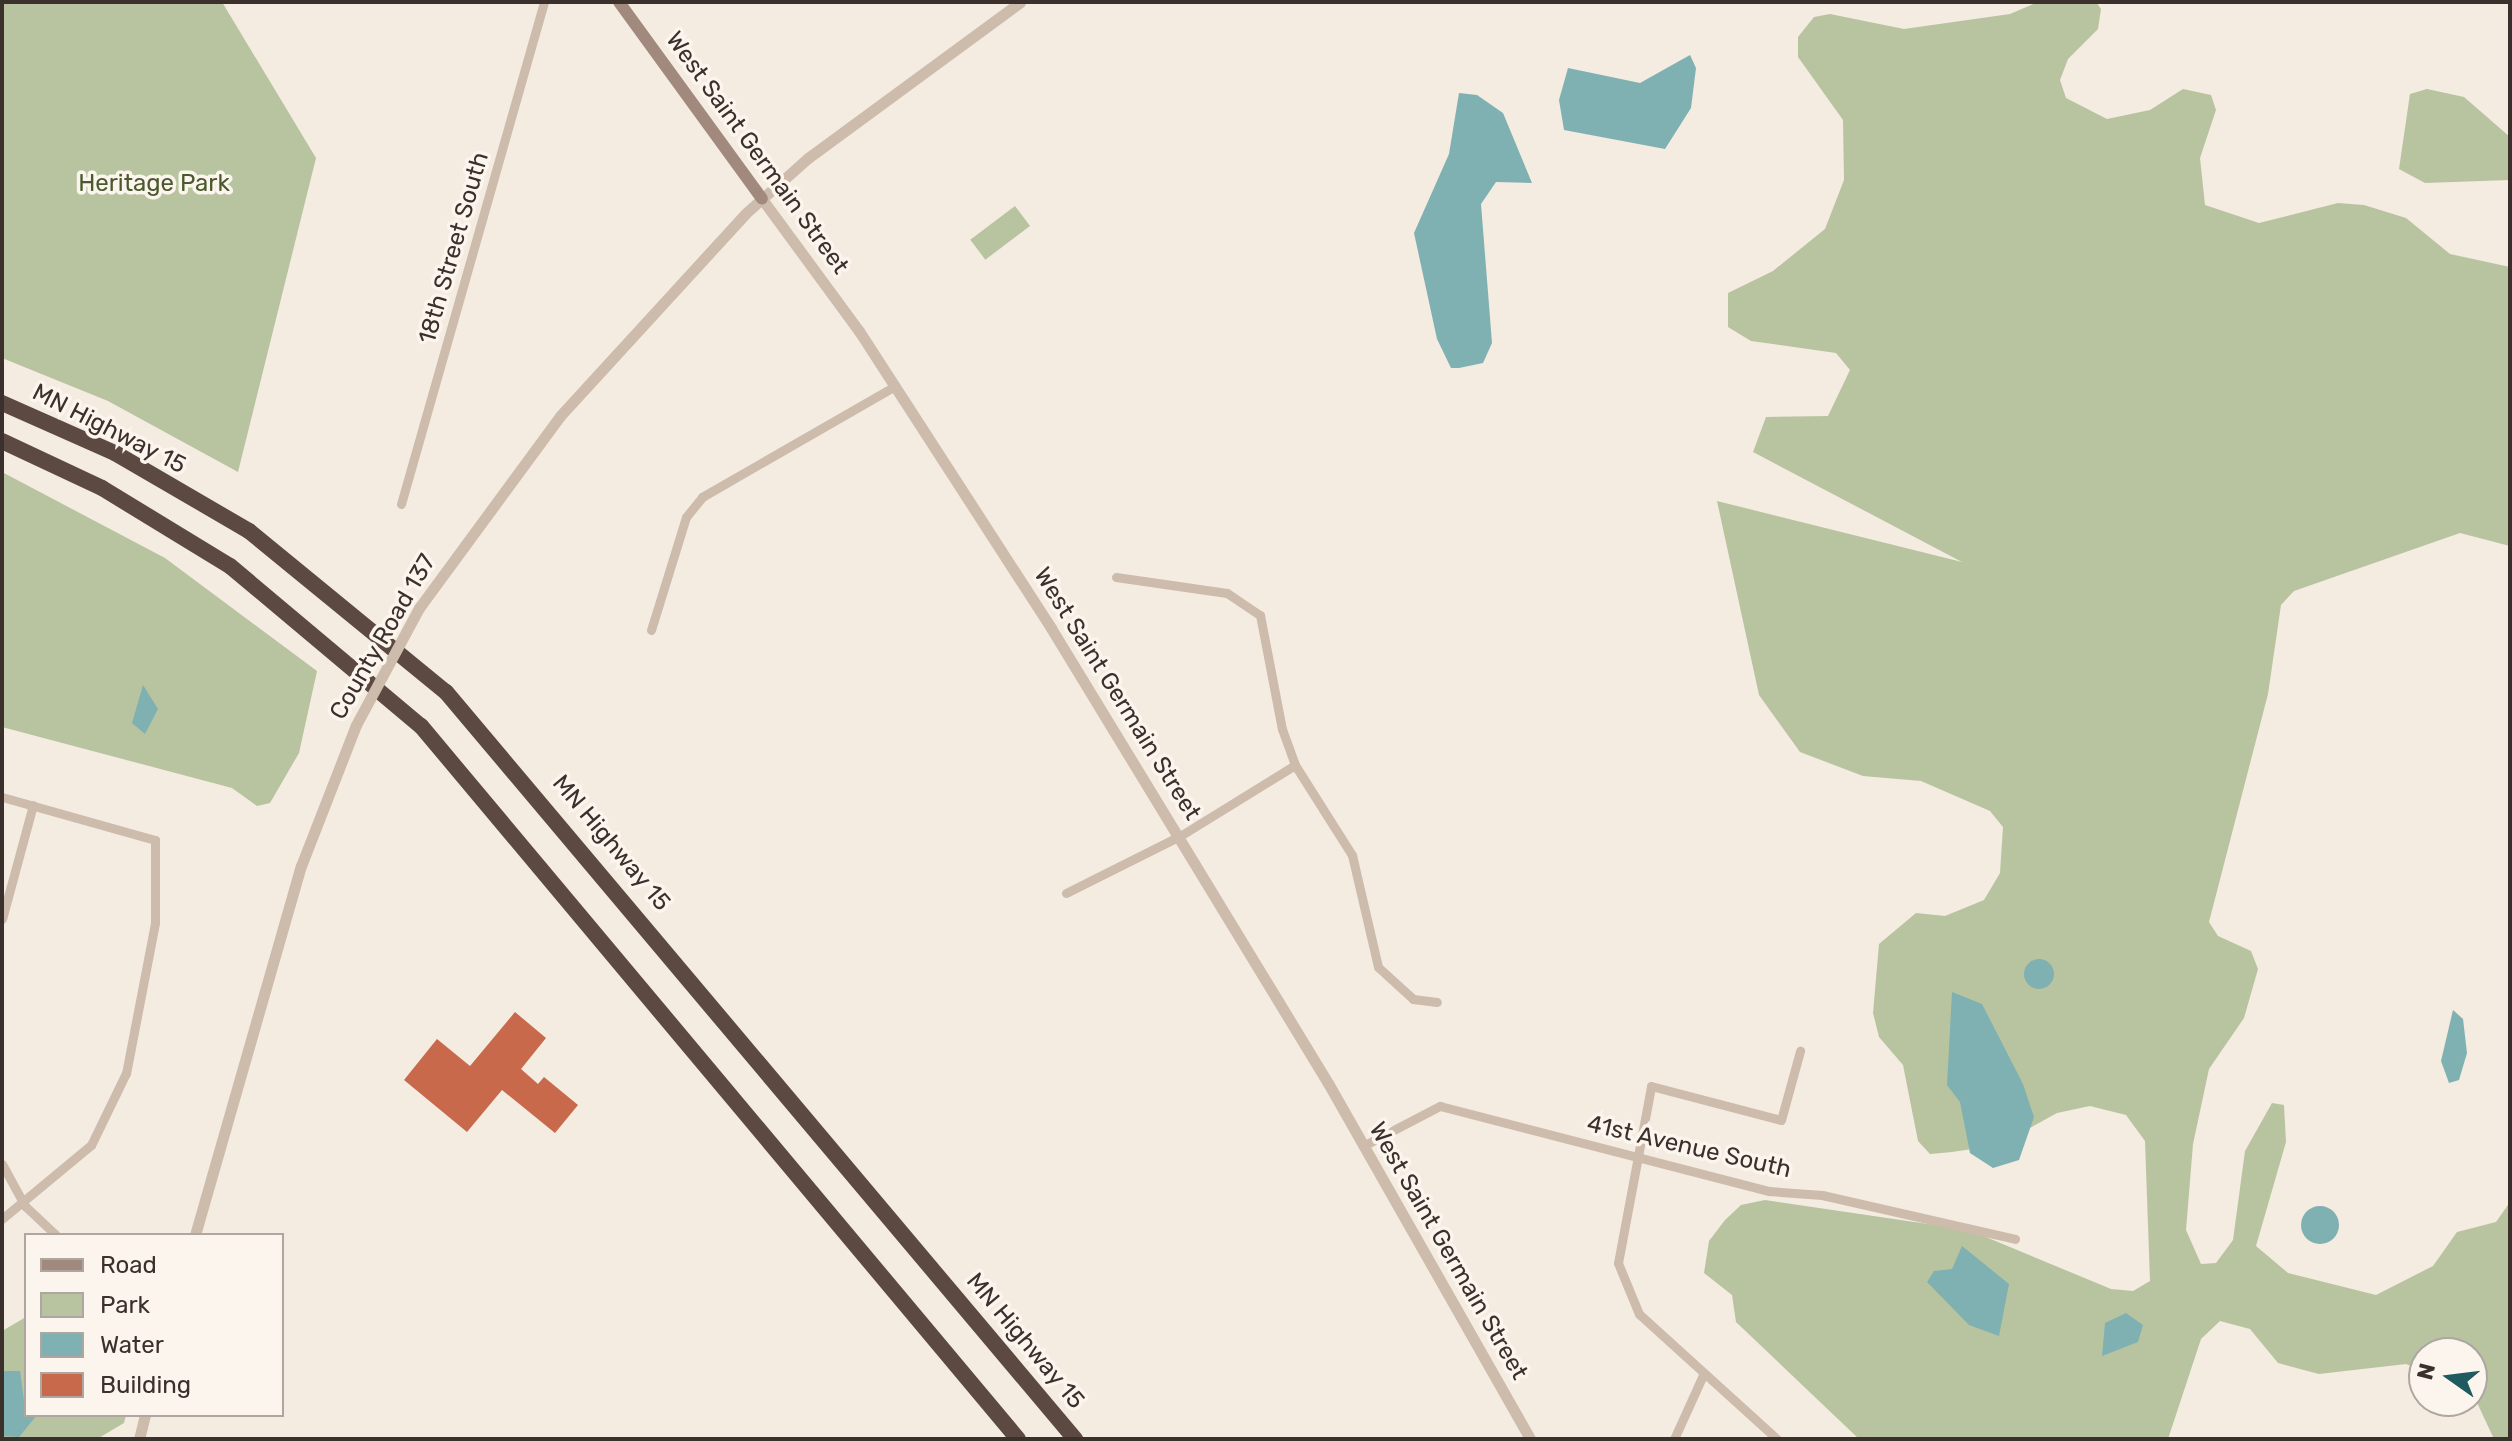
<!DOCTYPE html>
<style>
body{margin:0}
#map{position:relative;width:2512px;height:1441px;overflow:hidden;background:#f4ebe1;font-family:Rubik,sans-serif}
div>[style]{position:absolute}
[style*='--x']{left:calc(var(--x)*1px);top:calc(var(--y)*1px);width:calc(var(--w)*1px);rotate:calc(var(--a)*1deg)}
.green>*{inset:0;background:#b8c4a0;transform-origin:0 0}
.water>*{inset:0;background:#7fb0b2}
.round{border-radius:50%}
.building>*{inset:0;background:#c8694b}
.minor>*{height:9px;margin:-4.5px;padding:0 4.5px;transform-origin:4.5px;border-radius:4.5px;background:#cdbbac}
.tertiary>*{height:11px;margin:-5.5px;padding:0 5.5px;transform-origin:5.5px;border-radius:5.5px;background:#cdbbac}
.secondary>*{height:12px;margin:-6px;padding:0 6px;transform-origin:6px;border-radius:6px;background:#a18a7d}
.motorway>*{height:16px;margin:-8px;padding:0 8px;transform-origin:8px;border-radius:8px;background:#5c4a42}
.tertiary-bridge>*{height:11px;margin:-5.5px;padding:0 5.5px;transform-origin:5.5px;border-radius:5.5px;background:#cdbbac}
span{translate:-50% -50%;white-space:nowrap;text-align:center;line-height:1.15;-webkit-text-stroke:7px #fbf5ee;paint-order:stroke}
.street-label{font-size:24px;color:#3b302b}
.park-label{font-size:24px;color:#4a5a2e}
.frame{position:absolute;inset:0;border:4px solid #3b302b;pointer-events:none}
.legend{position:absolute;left:24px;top:1233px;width:260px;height:184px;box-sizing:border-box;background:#fbf5ee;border:2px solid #aea6a0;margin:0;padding:10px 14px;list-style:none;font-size:24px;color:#3b302b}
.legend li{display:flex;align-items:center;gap:16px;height:40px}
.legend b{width:40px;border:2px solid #aea6a0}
.north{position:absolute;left:2408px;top:1337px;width:80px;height:80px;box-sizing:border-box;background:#fbf5ee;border:2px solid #aea6a0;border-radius:50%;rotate:284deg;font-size:22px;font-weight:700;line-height:32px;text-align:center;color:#3b302b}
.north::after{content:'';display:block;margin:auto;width:28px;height:36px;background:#1f5a5e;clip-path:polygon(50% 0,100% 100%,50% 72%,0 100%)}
</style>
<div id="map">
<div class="green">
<i style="clip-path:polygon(2px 2px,222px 2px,316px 158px,238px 472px,108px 401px,2px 358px)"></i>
<i style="clip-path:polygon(2038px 2px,2096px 2px,2101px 9px,2098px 29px,2068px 59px,2060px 80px,2066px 98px,2107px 119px,2150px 110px,2183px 89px,2211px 95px,2216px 110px,2200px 158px,2205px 205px,2259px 223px,2338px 203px,2364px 205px,2406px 218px,2450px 254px,2510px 267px,2510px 546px,2460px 533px,2294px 591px,2281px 605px,2268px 694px,2209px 922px,2218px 936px,2251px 951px,2258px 969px,2244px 1018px,2209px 1069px,2193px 1144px,2186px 1230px,2201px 1264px,2216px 1263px,2233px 1240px,2245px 1151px,2272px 1103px,2284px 1105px,2286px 1142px,2256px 1246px,2288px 1273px,2376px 1295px,2433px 1266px,2457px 1232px,2496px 1222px,2510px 1202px,2510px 1439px,2494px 1439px,2472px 1392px,2472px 1353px,2424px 1353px,2424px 1371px,2406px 1364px,2319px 1374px,2278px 1363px,2250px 1329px,2220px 1321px,2201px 1339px,2168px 1439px,1859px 1439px,1736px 1322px,1732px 1295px,1704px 1273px,1709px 1241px,1725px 1220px,1741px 1205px,1765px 1200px,1969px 1230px,2111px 1289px,2133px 1291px,2150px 1281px,2145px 1141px,2126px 1115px,2090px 1106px,2057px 1113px,1999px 1145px,1952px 1152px,1930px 1154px,1918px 1141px,1903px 1065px,1879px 1037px,1873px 1013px,1879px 944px,1916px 913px,1945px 916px,1984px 900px,2000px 873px,2003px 827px,1990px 811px,1921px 781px,1863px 776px,1800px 752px,1759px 695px,1717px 501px,1962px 562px,1753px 452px,1766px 417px,1828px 416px,1850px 370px,1836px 353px,1751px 341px,1728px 327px,1728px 293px,1773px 271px,1825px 229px,1844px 180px,1843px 120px,1798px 57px,1798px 37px,1814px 17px,1830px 14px,1904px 29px,2010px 14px)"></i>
<i style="clip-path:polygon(2427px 89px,2464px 97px,2510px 137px,2510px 180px,2425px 183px,2399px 169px,2410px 94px)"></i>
<i style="left:1015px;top:206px;width:25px;height:56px;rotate:53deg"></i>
<i style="clip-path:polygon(2px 472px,165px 558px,317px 671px,299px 753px,270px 803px,257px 806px,232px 788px,2px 727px)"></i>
<i style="clip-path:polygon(26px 1317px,26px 1415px,126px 1415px,124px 1423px,97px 1439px,2px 1439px,2px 1331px)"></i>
</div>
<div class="water">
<i style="clip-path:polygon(1690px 55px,1696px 68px,1691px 108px,1665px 149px,1564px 130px,1559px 100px,1568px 68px,1640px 83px)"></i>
<i style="clip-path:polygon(1459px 93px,1477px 95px,1503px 113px,1532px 183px,1496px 182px,1481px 204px,1492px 343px,1483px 363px,1459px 368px,1451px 368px,1437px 339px,1414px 233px,1449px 154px)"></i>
<i style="clip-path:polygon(143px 685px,158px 709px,145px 734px,132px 723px)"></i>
<i class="round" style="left:2024px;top:959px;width:30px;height:30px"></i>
<i style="clip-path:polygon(1952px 992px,1982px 1004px,2023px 1084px,2034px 1117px,2019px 1160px,1993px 1168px,1970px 1153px,1960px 1102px,1947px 1085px)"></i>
<i style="clip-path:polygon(2453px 1010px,2463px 1019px,2467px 1053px,2459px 1080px,2449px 1083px,2441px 1061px)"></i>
<i class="round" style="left:2301px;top:1206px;width:38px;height:38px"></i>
<i style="clip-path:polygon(1962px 1246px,2009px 1284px,1999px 1336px,1969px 1325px,1927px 1282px,1934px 1271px,1952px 1269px)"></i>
<i style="clip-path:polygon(2126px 1313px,2143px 1325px,2138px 1342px,2102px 1356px,2105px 1323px)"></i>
<i style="clip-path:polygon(2px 1371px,20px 1371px,26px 1415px,37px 1415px,19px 1437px,2px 1436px)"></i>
</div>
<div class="building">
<i style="clip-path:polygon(515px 1012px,546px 1038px,521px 1069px,538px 1084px,544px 1077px,578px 1105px,555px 1133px,502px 1090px,467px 1132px,404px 1080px,437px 1039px,470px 1066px)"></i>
</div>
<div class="minor">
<i style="--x:401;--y:504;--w:522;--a:-74.1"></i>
<i style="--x:1116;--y:577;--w:112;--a:8.2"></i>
<i style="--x:1227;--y:593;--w:40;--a:34"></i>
<i style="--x:1260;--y:615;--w:116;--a:79.1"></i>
<i style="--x:1282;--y:729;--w:38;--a:70"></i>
<i style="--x:1295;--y:765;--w:107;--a:57.7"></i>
<i style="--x:1352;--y:855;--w:115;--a:76.9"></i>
<i style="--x:1378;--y:967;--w:47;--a:42.4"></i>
<i style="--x:1413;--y:999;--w:24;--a:7"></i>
<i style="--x:651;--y:630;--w:118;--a:-72.8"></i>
<i style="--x:686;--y:517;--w:26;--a:-51"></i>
<i style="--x:702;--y:497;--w:223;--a:-29.9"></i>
<i style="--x:2;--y:797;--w:159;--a:15.7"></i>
<i style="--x:155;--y:840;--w:83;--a:90"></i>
<i style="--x:155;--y:923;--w:153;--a:100.9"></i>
<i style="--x:126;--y:1073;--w:80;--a:115.9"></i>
<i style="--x:91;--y:1145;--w:116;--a:140.3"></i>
<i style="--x:1066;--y:893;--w:127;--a:-26.6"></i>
<i style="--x:1180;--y:836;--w:135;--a:-31.7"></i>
<i style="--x:2;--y:919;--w:118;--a:-74.8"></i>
<i style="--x:1363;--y:1146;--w:87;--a:-27.5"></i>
<i style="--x:1440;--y:1106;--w:340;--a:14.5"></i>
<i style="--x:1769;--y:1191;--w:53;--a:4.3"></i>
<i style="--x:1822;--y:1195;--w:198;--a:12.8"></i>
<i style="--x:2;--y:1164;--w:48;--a:61.3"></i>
<i style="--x:25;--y:1206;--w:42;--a:43.1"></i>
<i style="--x:1674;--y:1439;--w:72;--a:-65.6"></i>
<i style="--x:1777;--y:1439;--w:186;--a:-137.8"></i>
<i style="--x:1639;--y:1314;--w:55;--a:-112.4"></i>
<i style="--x:1618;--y:1263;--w:180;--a:-79.4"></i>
<i style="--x:1651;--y:1086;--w:134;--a:14.7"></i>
<i style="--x:1781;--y:1120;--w:72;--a:-74.6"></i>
</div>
<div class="tertiary">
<i style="--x:762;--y:199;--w:164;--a:53.7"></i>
<i style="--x:859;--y:331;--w:354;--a:57.1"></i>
<i style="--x:1051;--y:628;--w:533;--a:58.67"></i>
<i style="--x:1328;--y:1083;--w:409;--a:60.4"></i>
<i style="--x:419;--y:608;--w:238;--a:-53.7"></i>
<i style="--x:560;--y:416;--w:275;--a:-47.5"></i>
<i style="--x:746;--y:213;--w:83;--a:-41.6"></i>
<i style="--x:808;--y:158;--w:263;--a:-36.3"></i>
<i style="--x:195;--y:1235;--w:384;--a:-74"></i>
<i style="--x:301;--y:866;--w:151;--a:-68.7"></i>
<i style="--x:139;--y:1439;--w:25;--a:-76"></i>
</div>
<div class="secondary">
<i style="--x:619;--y:2;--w:243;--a:54"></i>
</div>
<div class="motorway">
<i style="--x:2;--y:403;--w:124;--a:23.9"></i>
<i style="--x:115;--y:453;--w:155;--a:30.2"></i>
<i style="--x:249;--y:531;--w:254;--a:39.3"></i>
<i style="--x:446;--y:692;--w:977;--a:49.9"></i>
<i style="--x:2;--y:441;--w:110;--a:25.2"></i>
<i style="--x:102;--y:488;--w:150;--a:31.4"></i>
<i style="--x:230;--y:566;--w:249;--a:40"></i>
<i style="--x:421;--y:726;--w:930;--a:50.06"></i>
</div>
<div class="tertiary-bridge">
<i style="--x:356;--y:725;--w:133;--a:-61.7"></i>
</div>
<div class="street-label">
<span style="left:757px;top:153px;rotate:54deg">West Saint Germain Street</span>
<span style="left:454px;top:248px;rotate:-74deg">18th Street South</span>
<span style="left:109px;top:429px;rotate:27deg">MN Highway 15</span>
<span style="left:383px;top:637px;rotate:-60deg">County Road 137</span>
<span style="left:1117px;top:694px;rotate:58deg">West Saint Germain Street</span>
<span style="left:611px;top:843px;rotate:50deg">MN Highway 15</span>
<span style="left:1689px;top:1147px;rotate:13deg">41st Avenue South</span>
<span style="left:1448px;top:1251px;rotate:60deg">West Saint Germain Street</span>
<span style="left:1025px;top:1341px;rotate:50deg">MN Highway 15</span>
</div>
<div class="park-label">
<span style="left:154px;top:184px">Heritage Park</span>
</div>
<div class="frame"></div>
<ul class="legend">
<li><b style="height:10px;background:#a18a7d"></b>Road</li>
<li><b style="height:22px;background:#b8c4a0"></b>Park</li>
<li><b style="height:22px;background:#7fb0b2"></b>Water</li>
<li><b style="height:22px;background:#c8694b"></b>Building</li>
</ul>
<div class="north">N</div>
</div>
